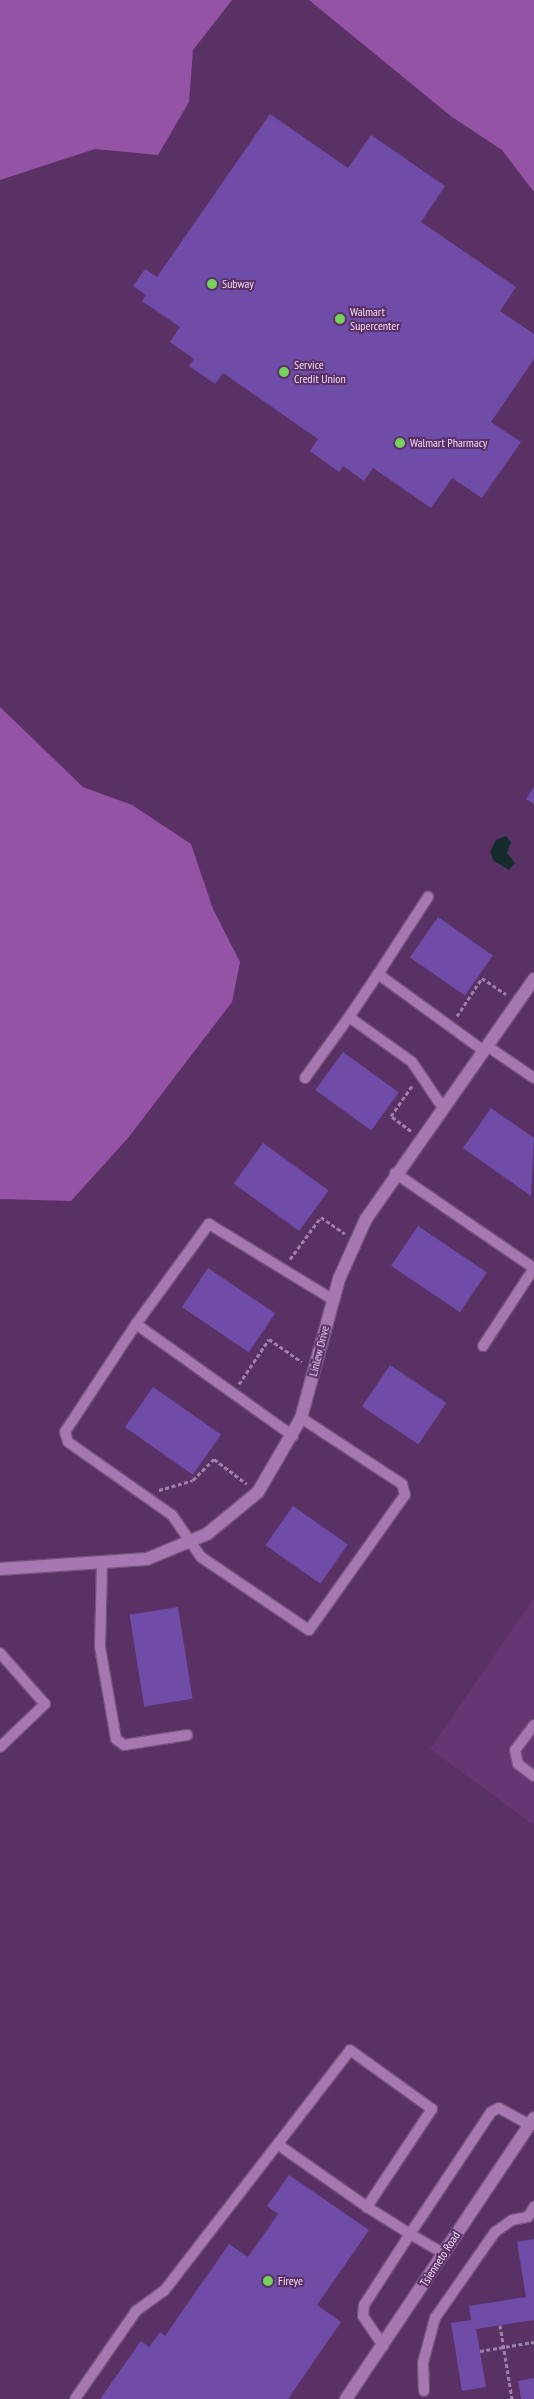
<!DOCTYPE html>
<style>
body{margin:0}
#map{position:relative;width:534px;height:2399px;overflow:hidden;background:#5a3165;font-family:"PT Sans Narrow",sans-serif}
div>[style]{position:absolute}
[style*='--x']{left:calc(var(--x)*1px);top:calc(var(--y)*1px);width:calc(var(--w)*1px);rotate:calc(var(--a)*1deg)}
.built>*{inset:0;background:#653671}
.forest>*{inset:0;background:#9553a6}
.water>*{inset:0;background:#152b2c}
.building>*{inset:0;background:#6f4ca7;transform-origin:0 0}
.path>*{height:3px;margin-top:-1.5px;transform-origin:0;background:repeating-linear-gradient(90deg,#a180aa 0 4px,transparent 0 6.5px)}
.roads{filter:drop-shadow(1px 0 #75517e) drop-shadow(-1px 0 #75517e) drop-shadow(0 1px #75517e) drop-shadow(0 -1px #75517e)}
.service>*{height:10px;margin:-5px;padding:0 5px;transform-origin:5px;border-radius:5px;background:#a578b1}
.tertiary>*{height:12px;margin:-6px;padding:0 6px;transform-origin:6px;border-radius:6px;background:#a578b1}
.dots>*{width:14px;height:14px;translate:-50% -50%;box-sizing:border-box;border:2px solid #5a3165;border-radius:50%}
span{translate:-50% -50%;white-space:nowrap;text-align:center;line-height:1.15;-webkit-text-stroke:4px #5a3165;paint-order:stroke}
.poi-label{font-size:12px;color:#f4dcfb}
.left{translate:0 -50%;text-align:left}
.street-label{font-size:12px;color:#f4dcfb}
</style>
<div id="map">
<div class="built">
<i style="clip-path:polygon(534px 1598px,534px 1825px,430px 1749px)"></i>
</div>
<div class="forest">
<i style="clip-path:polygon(0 0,232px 0,193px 50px,189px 102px,158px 155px,95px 149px,0 180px)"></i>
<i style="clip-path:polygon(309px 0,534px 0,534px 192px,502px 150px,452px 117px)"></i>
<i style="clip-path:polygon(0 707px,83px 787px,132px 805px,191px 844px,213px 909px,240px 962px,232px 1002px,128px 1138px,71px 1201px,0 1199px)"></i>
</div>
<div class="water">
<i style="clip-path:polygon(506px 836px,511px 842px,507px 853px,515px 863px,509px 870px,494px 861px,490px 852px,496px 840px)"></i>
</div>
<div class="building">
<i style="clip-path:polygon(270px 114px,348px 168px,371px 135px,445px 186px,421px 222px,516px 287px,500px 311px,534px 334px,534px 359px,491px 422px,521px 442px,482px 498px,452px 478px,431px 508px,373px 468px,364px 481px,343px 466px,339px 472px,310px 451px,318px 439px,223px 373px,215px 384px,189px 366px,194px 359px,170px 342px,180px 327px,142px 301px,146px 295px,133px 286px,145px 269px,157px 277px)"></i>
<i style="clip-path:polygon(534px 787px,534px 804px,526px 799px)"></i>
<i style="left:438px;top:917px;width:67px;height:49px;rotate:35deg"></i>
<i style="left:343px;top:1052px;width:69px;height:47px;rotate:36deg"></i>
<i style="clip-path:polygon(491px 1108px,534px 1138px,531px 1196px,463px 1148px)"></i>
<i style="left:263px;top:1143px;width:81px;height:50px;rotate:36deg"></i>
<i style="left:418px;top:1226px;width:83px;height:48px;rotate:34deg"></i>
<i style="left:208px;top:1268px;width:81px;height:47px;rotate:34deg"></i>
<i style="left:390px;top:1365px;width:68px;height:50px;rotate:34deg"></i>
<i style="left:153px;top:1387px;width:83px;height:49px;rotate:35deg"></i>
<i style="left:293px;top:1506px;width:67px;height:48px;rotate:35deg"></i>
<i style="left:178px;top:1607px;width:93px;height:49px;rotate:81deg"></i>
<i style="clip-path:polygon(289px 2175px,369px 2230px,317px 2305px,341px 2322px,288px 2399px,100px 2399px,141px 2341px,149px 2347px,160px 2332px,165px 2336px,229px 2244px,248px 2257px,278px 2214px,267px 2206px)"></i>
<i style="clip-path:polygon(534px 2239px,534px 2320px,476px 2329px,486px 2387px,462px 2391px,451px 2323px,471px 2320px,469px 2306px,526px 2297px,517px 2242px)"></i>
<i style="clip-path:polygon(534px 2378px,534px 2399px,521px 2399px,518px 2381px)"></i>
</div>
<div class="path">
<i style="--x:457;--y:1016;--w:45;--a:-56.7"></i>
<i style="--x:482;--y:978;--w:29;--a:34"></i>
<i style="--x:411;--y:1131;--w:25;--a:-143"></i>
<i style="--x:391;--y:1116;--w:37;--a:-55"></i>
<i style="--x:290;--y:1259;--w:52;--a:-53.6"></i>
<i style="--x:321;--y:1217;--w:29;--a:35"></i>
<i style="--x:239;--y:1384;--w:54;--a:-56.3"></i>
<i style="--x:269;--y:1339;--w:40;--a:34.9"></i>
<i style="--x:159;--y:1490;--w:35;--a:-16"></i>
<i style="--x:193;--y:1480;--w:30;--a:-45"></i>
<i style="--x:214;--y:1459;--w:41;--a:37.1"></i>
<i style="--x:500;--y:2325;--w:75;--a:80.8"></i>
<i style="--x:480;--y:2351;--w:55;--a:-9.5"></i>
</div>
<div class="roads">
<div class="service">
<i style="--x:378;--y:974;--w:92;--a:-57"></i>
<i style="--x:487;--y:1046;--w:57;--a:34.2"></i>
<i style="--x:305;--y:1078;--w:75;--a:-54.2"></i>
<i style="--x:443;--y:1108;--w:55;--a:-124"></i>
<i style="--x:412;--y:1062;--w:77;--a:-144.5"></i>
<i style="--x:349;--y:1017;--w:52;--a:-56"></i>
<i style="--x:378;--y:974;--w:131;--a:36"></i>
<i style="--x:395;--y:1173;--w:168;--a:34.4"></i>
<i style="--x:136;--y:1324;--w:124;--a:-53.9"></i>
<i style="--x:209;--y:1224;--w:144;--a:31.4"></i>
<i style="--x:483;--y:1346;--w:93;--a:-56.8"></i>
<i style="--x:293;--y:1436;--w:193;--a:-144.5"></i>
<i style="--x:136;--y:1324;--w:129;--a:123.3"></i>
<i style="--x:65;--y:1432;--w:10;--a:73"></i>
<i style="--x:68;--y:1442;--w:127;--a:35.1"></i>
<i style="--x:172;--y:1515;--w:51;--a:55.4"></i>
<i style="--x:201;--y:1557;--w:130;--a:34.1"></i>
<i style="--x:309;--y:1630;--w:166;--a:-54.6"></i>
<i style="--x:405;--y:1495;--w:11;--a:-105"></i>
<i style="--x:402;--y:1484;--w:121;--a:-146.8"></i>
<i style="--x:102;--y:1565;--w:82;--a:91.4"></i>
<i style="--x:100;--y:1647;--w:93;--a:80.1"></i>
<i style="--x:116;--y:1739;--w:10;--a:37"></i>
<i style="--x:124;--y:1745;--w:64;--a:-9"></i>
<i style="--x:0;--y:1653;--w:68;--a:48.6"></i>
<i style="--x:45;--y:1704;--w:62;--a:136.3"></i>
<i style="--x:534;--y:1725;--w:31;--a:127"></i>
<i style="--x:515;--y:1750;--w:14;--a:78"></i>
<i style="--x:518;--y:1764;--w:20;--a:37"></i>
<i style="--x:280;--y:2146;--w:106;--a:35"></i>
<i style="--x:443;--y:2253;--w:38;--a:-150"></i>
<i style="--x:410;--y:2234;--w:146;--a:-56.4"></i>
<i style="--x:491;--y:2112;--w:9;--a:-27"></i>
<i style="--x:499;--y:2108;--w:35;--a:29"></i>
<i style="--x:424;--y:2391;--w:28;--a:-92"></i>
<i style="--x:423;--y:2363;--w:47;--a:-75.1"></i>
<i style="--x:435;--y:2318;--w:105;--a:-55.1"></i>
<i style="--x:495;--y:2232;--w:21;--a:-35"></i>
<i style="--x:512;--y:2220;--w:16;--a:-11"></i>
<i style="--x:528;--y:2217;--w:12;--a:-59"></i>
<i style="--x:75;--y:2399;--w:107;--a:-55.3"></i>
<i style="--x:136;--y:2311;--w:34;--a:-36"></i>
<i style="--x:164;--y:2291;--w:304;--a:-52.3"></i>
<i style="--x:350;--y:2050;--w:101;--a:35.7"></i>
<i style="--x:432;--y:2109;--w:118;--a:123.6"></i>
<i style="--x:367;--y:2207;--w:51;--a:32.1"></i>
<i style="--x:410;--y:2234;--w:85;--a:122.9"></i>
<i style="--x:364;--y:2305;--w:11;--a:95"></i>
<i style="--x:363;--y:2316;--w:36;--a:56"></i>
</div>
<div class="tertiary">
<i style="--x:0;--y:1569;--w:147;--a:-3.9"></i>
<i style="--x:147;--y:1559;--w:65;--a:-22.6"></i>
<i style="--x:207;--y:1534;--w:66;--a:-39.5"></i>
<i style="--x:258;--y:1492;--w:86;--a:-59.8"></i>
<i style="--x:301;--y:1418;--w:144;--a:-74.7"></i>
<i style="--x:339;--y:1279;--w:66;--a:-65.8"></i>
<i style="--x:366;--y:1219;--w:293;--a:-55"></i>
<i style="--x:346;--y:2399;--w:338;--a:-56.2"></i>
</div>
</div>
<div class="dots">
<i style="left:212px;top:284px;background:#76d25a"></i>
<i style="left:340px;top:319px;background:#76d25a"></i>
<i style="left:284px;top:372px;background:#76d25a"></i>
<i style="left:400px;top:443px;background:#76d25a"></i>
<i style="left:268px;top:2281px;background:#76d25a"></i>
</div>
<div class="poi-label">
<span class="left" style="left:222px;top:284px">Subway</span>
<span class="left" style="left:350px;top:319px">Walmart<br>Supercenter</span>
<span class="left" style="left:294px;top:372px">Service<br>Credit Union</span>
<span class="left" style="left:410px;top:443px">Walmart Pharmacy</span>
<span class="left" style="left:278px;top:2281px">Fireye</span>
</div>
<div class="street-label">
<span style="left:319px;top:1351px;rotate:-76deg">Linlew Drive</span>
<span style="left:440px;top:2259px;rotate:-57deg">Tsienneto Road</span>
</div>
</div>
